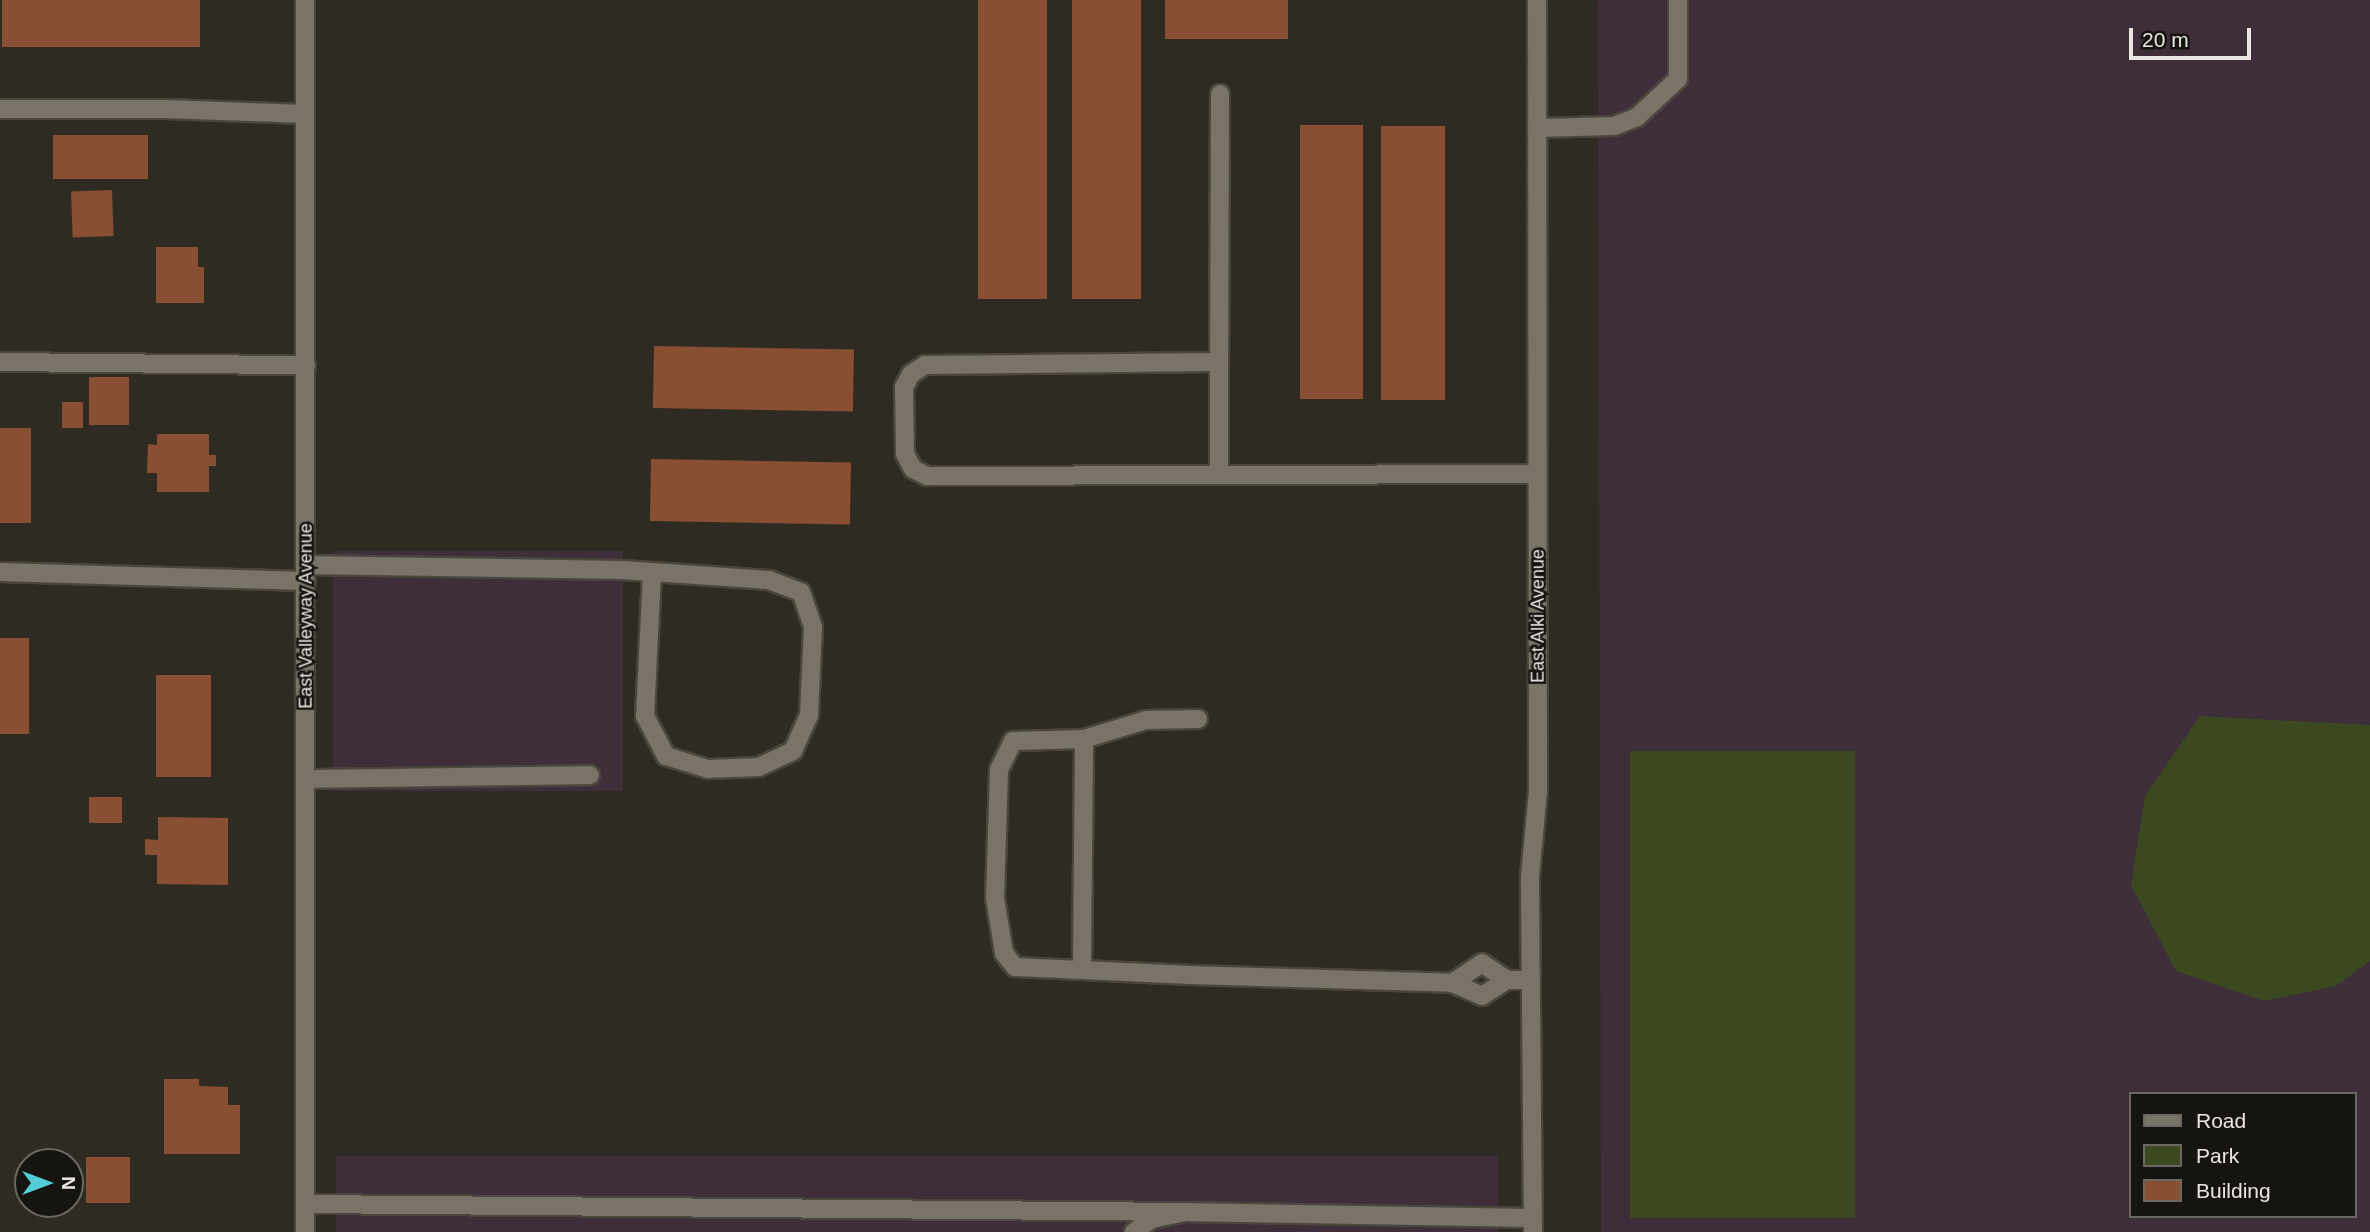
<!DOCTYPE html>
<style>
body{margin:0}
#map{position:relative;width:2370px;height:1232px;overflow:hidden;background:#302b22;font-family:Helvetica,sans-serif}
div>[style]{position:absolute}
[style*='--x']{left:calc(var(--x)*1px);top:calc(var(--y)*1px);width:calc(var(--w)*1px);rotate:calc(var(--a)*1deg)}
.commercial>*{inset:0;background:#3d2e3a;transform-origin:0 0}
.green>*{inset:0;background:#3b4820;transform-origin:0 0}
.building>*{inset:0;background:#884f33;transform-origin:0 0}
.roads{filter:drop-shadow(2px 0 #4a463e) drop-shadow(-2px 0 #4a463e) drop-shadow(0 2px #4a463e) drop-shadow(0 -2px #4a463e)}
.lane>*{height:18px;margin:-9px;padding:0 9px;transform-origin:9px;border-radius:9px;background:#7a7368}
.street>*{height:18px;margin:-9px;padding:0 9px;transform-origin:9px;border-radius:9px;background:#7a7368}
span{translate:-50% -50%;white-space:nowrap;text-align:center;line-height:1.15;-webkit-text-stroke:5px #161410;paint-order:stroke}
.street-label{font-size:18px;color:#eae6e0}
.legend{position:absolute;left:2129px;top:1092px;width:228px;height:126px;box-sizing:border-box;background:#161410;border:2px solid #6b6863;margin:0;padding:9px 12px;list-style:none;font-size:21px;color:#eae6e0}
.legend li{display:flex;align-items:center;gap:14px;height:35px}
.legend b{width:35px;border:2px solid #6b6863}
.north{position:absolute;left:14px;top:1148px;width:70px;height:70px;box-sizing:border-box;background:#161410;border:2px solid #6b6863;border-radius:50%;rotate:90deg;font-size:19px;font-weight:700;line-height:28px;text-align:center;color:#eae6e0}
.north::after{content:'';display:block;margin:auto;width:24px;height:32px;background:#52ccd6;clip-path:polygon(50% 0,100% 100%,50% 72%,0 100%)}
.scale{position:absolute;left:2129px;top:28px;width:122px;height:32px;box-sizing:border-box;border:4px solid #eae6e0;border-top:0;padding-left:9px;font-size:21px;line-height:24px;white-space:nowrap;color:#eae6e0;-webkit-text-stroke:5px #161410;paint-order:stroke}
</style>
<div id="map">
<div class="commercial">
<i style="clip-path:polygon(evenodd,1598px 0,2370px 0,2370px 1232px,1601px 1232px,1598px 0,2130px 1094px,2354px 1094px,2354px 1216px,2130px 1216px,2130px 1094px)"></i>
<i style="left:623px;top:551px;width:240px;height:290px;rotate:90deg"></i>
<i style="left:336px;top:1156px;width:1162px;height:80px"></i>
</div>
<div class="green">
<i style="clip-path:polygon(2200px 716px,2370px 725px,2370px 961px,2336px 986px,2264px 1001px,2176px 971px,2131px 885px,2145px 796px)"></i>
<i style="left:1630px;top:751px;width:225px;height:467px"></i>
</div>
<div class="building">
<i style="left:2px;top:0;width:198px;height:47px"></i>
<i style="left:978px;top:0;width:69px;height:299px"></i>
<i style="left:1072px;top:0;width:69px;height:299px"></i>
<i style="left:1165px;top:0;width:123px;height:39px"></i>
<i style="left:1300px;top:125px;width:63px;height:274px"></i>
<i style="left:1381px;top:126px;width:64px;height:274px"></i>
<i style="left:53px;top:135px;width:95px;height:44px"></i>
<i style="left:112px;top:190px;width:46px;height:41px;rotate:88deg"></i>
<i style="clip-path:polygon(156px 247px,198px 247px,198px 267px,204px 267px,204px 303px,156px 303px)"></i>
<i style="left:654px;top:346px;width:200px;height:62px;rotate:1deg"></i>
<i style="left:89px;top:377px;width:40px;height:48px"></i>
<i style="left:62px;top:402px;width:21px;height:26px"></i>
<i style="left:0;top:428px;width:31px;height:95px"></i>
<i style="clip-path:polygon(157px 434px,209px 434px,209px 455px,216px 455px,216px 466px,209px 466px,209px 492px,157px 492px,157px 473px,147px 473px,148px 444px,157px 445px)"></i>
<i style="left:651px;top:459px;width:200px;height:62px;rotate:1deg"></i>
<i style="left:0;top:638px;width:29px;height:96px"></i>
<i style="left:156px;top:675px;width:55px;height:102px"></i>
<i style="left:89px;top:797px;width:33px;height:26px"></i>
<i style="clip-path:polygon(158px 817px,228px 818px,228px 885px,157px 884px,157px 855px,145px 855px,145px 839px,158px 840px)"></i>
<i style="clip-path:polygon(164px 1079px,199px 1079px,199px 1086px,228px 1087px,228px 1105px,240px 1105px,240px 1154px,164px 1154px)"></i>
<i style="left:86px;top:1157px;width:44px;height:46px"></i>
</div>
<div class="roads">
<div class="lane">
<i style="--x:1220;--y:94;--w:268;--a:90.2"></i>
<i style="--x:1219;--y:362;--w:294;--a:179.4"></i>
<i style="--x:925;--y:365;--w:17;--a:147"></i>
<i style="--x:911;--y:374;--w:15;--a:118"></i>
<i style="--x:904;--y:387;--w:67;--a:89.1"></i>
<i style="--x:905;--y:454;--w:17;--a:62"></i>
<i style="--x:913;--y:469;--w:16;--a:27"></i>
<i style="--x:927;--y:476;--w:610;--a:-0.19"></i>
<i style="--x:0;--y:109;--w:165;--a:0"></i>
<i style="--x:165;--y:109;--w:140;--a:2"></i>
<i style="--x:1537;--y:128;--w:77;--a:-1.5"></i>
<i style="--x:1614;--y:126;--w:25;--a:-21"></i>
<i style="--x:1637;--y:117;--w:56;--a:-42.8"></i>
<i style="--x:1678;--y:79;--w:79;--a:-90"></i>
<i style="--x:0;--y:362;--w:306;--a:0.6"></i>
<i style="--x:1219;--y:362;--w:112;--a:90"></i>
<i style="--x:306;--y:565;--w:317;--a:0.9"></i>
<i style="--x:623;--y:570;--w:146;--a:3.9"></i>
<i style="--x:769;--y:580;--w:34;--a:21"></i>
<i style="--x:801;--y:592;--w:37;--a:71"></i>
<i style="--x:813;--y:627;--w:88;--a:92.6"></i>
<i style="--x:809;--y:715;--w:39;--a:114"></i>
<i style="--x:793;--y:751;--w:38;--a:155"></i>
<i style="--x:759;--y:767;--w:51;--a:177.8"></i>
<i style="--x:708;--y:769;--w:44;--a:-162.8"></i>
<i style="--x:666;--y:756;--w:45;--a:-117.7"></i>
<i style="--x:645;--y:716;--w:144;--a:-87.2"></i>
<i style="--x:0;--y:572;--w:306;--a:1.7"></i>
<i style="--x:1084;--y:739;--w:65;--a:-17"></i>
<i style="--x:1146;--y:720;--w:52;--a:-1.1"></i>
<i style="--x:305;--y:779;--w:285;--a:-0.8"></i>
<i style="--x:1082;--y:970;--w:231;--a:-89.5"></i>
<i style="--x:1084;--y:739;--w:71;--a:178.4"></i>
<i style="--x:1013;--y:741;--w:32;--a:116"></i>
<i style="--x:999;--y:770;--w:128;--a:91.8"></i>
<i style="--x:995;--y:898;--w:56;--a:80.7"></i>
<i style="--x:1004;--y:953;--w:18;--a:52"></i>
<i style="--x:1015;--y:967;--w:67;--a:2.6"></i>
<i style="--x:1082;--y:970;--w:108;--a:2.7"></i>
<i style="--x:1190;--y:975;--w:262;--a:1.7"></i>
<i style="--x:1507;--y:980;--w:30;--a:-146"></i>
<i style="--x:1482;--y:963;--w:36;--a:146"></i>
<i style="--x:1452;--y:983;--w:33;--a:23"></i>
<i style="--x:1482;--y:996;--w:30;--a:-33"></i>
<i style="--x:1507;--y:980;--w:24;--a:0"></i>
<i style="--x:305;--y:1204;--w:879;--a:0.52"></i>
<i style="--x:1134;--y:1232;--w:22;--a:-36"></i>
<i style="--x:1152;--y:1219;--w:33;--a:-12"></i>
<i style="--x:1184;--y:1212;--w:348;--a:1"></i>
</div>
<div class="street">
<i style="--x:305;--y:0;--w:1232;--a:90"></i>
<i style="--x:1533;--y:1232;--w:355;--a:-90.5"></i>
<i style="--x:1530;--y:877;--w:86;--a:-84.7"></i>
<i style="--x:1538;--y:791;--w:791;--a:-90.07"></i>
</div>
</div>
<div class="street-label">
<span style="left:306px;top:616px;rotate:-90deg">East Valleyway Avenue</span>
<span style="left:1538px;top:616px;rotate:-90deg">East Alki Avenue</span>
</div>
<ul class="legend">
<li><b style="height:9px;background:#7a7368"></b>Road</li>
<li><b style="height:19px;background:#3b4820"></b>Park</li>
<li><b style="height:19px;background:#884f33"></b>Building</li>
</ul>
<div class="north">N</div>
<div class="scale">20 m</div>
</div>
